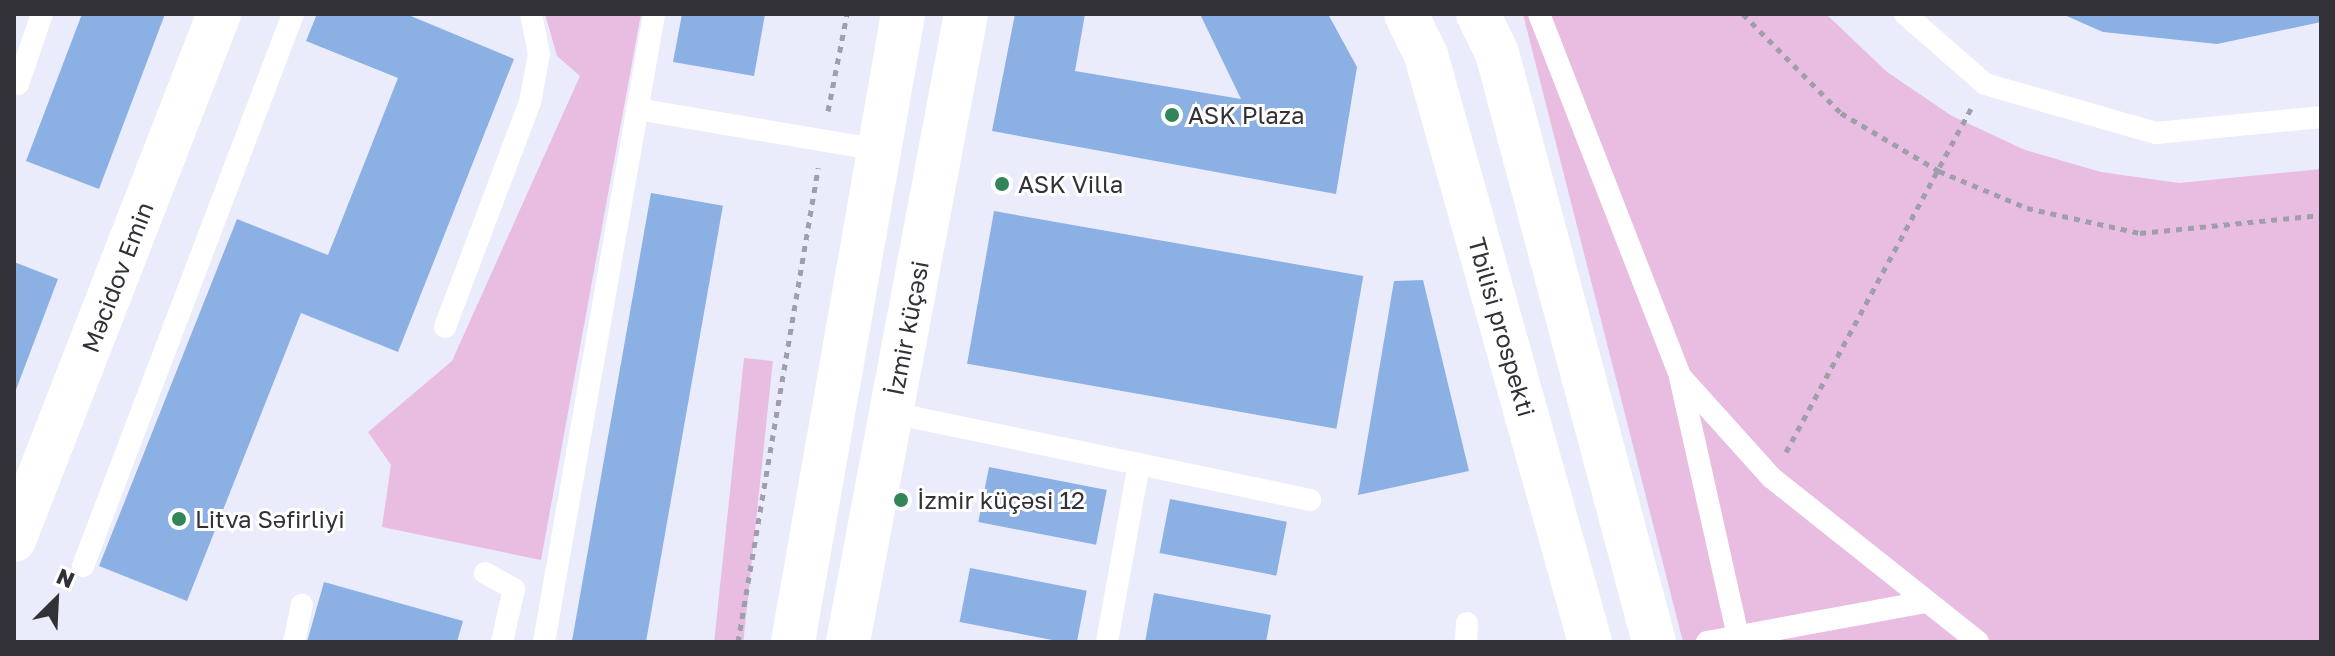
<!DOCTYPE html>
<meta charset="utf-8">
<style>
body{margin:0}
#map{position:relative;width:2335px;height:656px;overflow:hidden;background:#eaecfc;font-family:"Golos Text",sans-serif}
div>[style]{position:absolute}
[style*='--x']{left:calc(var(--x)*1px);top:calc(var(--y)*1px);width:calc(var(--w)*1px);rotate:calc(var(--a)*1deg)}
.green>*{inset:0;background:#e9bce2;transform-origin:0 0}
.building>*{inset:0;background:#8bb1e4;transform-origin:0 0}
.path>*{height:5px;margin-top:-2.5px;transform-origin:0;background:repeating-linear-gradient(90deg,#9e9fab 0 6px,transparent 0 12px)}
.lane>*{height:22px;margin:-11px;padding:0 11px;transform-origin:11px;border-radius:11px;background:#fff}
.street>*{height:44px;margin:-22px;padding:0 22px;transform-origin:22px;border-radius:22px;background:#fff}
.primary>*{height:44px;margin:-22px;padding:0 22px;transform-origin:22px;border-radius:22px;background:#fff}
.dots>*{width:22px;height:22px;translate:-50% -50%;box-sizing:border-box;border:4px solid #fff;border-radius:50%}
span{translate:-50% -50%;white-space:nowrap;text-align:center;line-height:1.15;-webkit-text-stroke:6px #fff;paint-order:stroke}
.poi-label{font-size:24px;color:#313137}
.left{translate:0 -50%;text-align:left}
.street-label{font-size:24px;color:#313137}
.frame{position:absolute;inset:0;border:16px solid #313137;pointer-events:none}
.north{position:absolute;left:16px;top:560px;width:80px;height:80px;-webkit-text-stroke:6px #fff;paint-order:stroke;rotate:24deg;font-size:22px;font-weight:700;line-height:32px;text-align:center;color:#313137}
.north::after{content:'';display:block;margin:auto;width:28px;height:36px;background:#313137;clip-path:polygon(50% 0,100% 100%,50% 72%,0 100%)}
</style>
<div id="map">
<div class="green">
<i style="clip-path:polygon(545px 14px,641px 14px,541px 560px,382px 527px,391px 465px,368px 432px,452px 361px,580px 76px,557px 56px)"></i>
<i style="clip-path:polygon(1523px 14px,1826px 14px,1887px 72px,1952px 116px,2025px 150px,2101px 172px,2179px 183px,2321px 169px,2321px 642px,1683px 642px)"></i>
<i style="left:744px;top:358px;width:29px;height:289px;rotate:6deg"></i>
</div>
<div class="building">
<i style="clip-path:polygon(82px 14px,165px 14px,99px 189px,26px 161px)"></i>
<i style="clip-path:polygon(317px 14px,406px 14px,514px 59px,398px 352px,301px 313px,187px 601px,99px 566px,237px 219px,328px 255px,398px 78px,306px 41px)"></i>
<i style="clip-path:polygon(682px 14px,765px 14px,754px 76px,673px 62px)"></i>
<i style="clip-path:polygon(1015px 14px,1085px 14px,1075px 71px,1241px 99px,1200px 14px,1328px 14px,1357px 67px,1336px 194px,992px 131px)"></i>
<i style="clip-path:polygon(2062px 14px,2321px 14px,2321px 22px,2217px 44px,2103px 32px)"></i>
<i style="left:651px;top:193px;width:73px;height:456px;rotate:10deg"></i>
<i style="left:994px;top:211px;width:375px;height:155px;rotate:10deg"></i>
<i style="clip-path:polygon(14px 262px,58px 279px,14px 395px)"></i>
<i style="clip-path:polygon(1423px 280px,1469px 471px,1358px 495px,1394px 281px)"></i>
<i style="left:989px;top:467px;width:120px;height:56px;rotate:11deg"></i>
<i style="left:1170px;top:499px;width:119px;height:55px;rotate:11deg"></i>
<i style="left:970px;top:568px;width:119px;height:55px;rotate:11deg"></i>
<i style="clip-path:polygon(324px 582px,463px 621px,457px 642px,307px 642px)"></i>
<i style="clip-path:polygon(1154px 593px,1271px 615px,1266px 642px,1145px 642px)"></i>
</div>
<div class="path">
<i style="--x:1743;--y:14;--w:139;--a:45.3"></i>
<i style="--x:1841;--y:113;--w:114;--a:30.6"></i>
<i style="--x:1939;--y:171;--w:95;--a:22.8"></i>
<i style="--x:2027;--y:208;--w:116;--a:12.5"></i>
<i style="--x:2140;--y:233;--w:182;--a:-5.7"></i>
<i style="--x:828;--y:111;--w:99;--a:-78.9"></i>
<i style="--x:1786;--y:452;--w:390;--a:-61.7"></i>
<i style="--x:738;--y:642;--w:481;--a:-80.4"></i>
</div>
<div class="lane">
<i style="--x:1539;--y:14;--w:388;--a:68.7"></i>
<i style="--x:1680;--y:376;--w:137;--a:48"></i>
<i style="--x:1772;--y:478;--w:263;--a:38.5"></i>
<i style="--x:1905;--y:14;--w:106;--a:41.2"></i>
<i style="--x:1985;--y:84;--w:178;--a:16"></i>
<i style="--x:2156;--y:133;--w:166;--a:-5.5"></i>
<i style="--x:18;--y:84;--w:74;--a:-71.1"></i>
<i style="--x:637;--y:109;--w:245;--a:9.6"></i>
<i style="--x:445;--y:327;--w:241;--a:-69.3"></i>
<i style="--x:530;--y:102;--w:49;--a:-79.4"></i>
<i style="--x:539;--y:54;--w:41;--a:-101.3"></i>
<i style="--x:1680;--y:377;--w:262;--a:77.4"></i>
<i style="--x:892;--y:413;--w:252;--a:11.7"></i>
<i style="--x:1139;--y:464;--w:181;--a:100.2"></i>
<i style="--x:1139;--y:464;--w:175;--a:11.9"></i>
<i style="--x:83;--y:566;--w:591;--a:-69.17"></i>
<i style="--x:485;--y:573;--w:33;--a:29"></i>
<i style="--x:514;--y:589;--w:54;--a:102.8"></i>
<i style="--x:294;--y:642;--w:38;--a:-78"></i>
<i style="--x:544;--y:642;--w:638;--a:-80.06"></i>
<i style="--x:1466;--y:642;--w:19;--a:-87"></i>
<i style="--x:1707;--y:642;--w:221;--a:-10.4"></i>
</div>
<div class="street">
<i style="--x:14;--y:540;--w:565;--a:-68.71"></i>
</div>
<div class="primary">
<i style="--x:1406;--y:14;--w:46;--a:64"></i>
<i style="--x:1426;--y:55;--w:609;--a:74.39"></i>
<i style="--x:1478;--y:14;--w:43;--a:64"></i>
<i style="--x:1497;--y:53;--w:610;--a:75.07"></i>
<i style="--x:793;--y:642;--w:638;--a:-80.06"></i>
<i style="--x:848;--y:642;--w:639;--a:-79.36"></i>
</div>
<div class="dots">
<i style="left:1172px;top:115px;background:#328557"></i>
<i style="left:1002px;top:184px;background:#328557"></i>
<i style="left:901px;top:500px;background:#328557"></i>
<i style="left:179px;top:519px;background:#328557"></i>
</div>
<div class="poi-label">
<span class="left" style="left:1188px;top:115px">ASK Plaza</span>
<span class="left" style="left:1018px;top:184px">ASK Villa</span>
<span class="left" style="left:917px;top:500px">İzmir küçəsi 12</span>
<span class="left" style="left:195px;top:519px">Litva Səfirliyi</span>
</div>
<div class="street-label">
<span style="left:117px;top:277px;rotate:-69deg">Məcidov Emin</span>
<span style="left:1502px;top:327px;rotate:74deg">Tbilisi prospekti</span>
<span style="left:907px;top:328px;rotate:-79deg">İzmir küçəsi</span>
</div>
<div class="frame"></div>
<div class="north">N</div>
</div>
